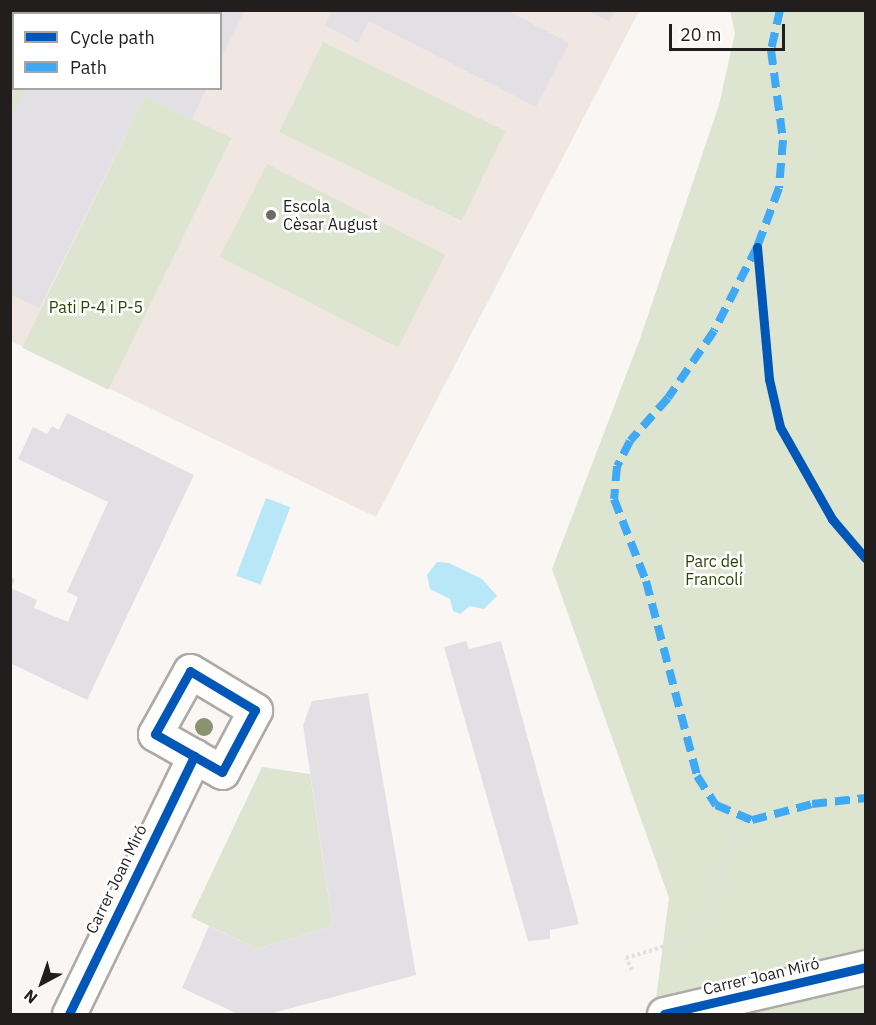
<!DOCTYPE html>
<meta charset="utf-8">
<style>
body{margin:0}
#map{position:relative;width:876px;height:1025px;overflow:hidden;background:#faf6f4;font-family:"IBM Plex Sans",sans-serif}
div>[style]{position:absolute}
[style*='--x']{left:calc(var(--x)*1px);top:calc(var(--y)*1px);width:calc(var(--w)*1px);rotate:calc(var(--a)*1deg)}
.built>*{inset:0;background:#f0e7e2}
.green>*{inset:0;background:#dde4cf;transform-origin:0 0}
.water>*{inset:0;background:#b8e7f7;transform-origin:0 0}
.building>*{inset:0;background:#e3e0e5}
.path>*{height:4px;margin-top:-2px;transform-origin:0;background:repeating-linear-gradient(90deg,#e1e0e0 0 3px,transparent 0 6px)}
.roads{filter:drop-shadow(2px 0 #adaaa9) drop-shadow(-2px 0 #adaaa9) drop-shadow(0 2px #adaaa9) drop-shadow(0 -2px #adaaa9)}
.street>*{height:33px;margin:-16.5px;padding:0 16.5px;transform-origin:16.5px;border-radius:16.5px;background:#fefefd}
.secondary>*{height:33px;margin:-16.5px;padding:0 16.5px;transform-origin:16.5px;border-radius:16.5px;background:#fefefd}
.quiet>*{height:8px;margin-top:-4px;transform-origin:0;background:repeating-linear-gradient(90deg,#3fa9f5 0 15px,transparent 0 23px)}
.cycleway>*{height:9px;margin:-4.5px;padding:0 4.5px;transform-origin:4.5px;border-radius:4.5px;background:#0057b8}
.trees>*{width:18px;height:18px;margin:-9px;border-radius:50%;background:#8a9370}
.dots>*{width:16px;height:16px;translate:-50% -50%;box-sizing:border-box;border:3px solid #fff;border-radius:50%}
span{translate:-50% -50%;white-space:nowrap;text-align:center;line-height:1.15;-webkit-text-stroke:5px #fff;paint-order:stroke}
.poi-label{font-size:16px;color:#211e1d}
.left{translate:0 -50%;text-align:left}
.park-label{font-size:16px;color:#2f4204}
.street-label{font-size:16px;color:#211e1d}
.frame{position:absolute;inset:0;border:12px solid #211e1d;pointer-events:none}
.legend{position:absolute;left:12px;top:12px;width:210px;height:78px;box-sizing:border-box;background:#fff;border:2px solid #a6a5a5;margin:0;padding:8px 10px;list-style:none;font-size:18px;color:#211e1d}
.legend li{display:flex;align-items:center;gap:12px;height:30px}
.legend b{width:30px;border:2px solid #a6a5a5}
.north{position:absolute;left:12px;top:953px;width:60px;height:60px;-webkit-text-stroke:4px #fff;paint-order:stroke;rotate:220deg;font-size:16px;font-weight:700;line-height:24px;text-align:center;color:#211e1d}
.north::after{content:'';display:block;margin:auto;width:21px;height:27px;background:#211e1d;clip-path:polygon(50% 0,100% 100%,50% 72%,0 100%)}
.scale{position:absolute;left:669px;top:24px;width:116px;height:27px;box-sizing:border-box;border:3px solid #211e1d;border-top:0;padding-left:8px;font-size:18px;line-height:21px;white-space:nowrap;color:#211e1d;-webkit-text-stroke:4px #fff;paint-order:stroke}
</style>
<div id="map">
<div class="built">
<i style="clip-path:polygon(evenodd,10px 11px,639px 11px,376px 517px,11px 341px,10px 11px,14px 14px,220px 14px,220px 88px,14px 88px,14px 14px)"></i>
</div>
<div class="green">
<i style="clip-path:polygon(730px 11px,865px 11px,865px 1014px,654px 1014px,669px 898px,552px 569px,641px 336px,719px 105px,735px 33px)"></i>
<i style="left:323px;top:42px;width:203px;height:100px;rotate:26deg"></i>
<i style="clip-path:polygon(10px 45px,14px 88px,26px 89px,10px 119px)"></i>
<i style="left:145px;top:96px;width:96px;height:280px;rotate:26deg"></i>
<i style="left:267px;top:164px;width:200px;height:104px;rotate:27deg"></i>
<i style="clip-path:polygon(262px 767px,310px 774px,333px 926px,257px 949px,191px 917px)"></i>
</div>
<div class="water">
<i style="left:266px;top:498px;width:26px;height:83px;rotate:21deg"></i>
<i style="clip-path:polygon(437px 562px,449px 563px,482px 579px,497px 596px,484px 609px,470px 606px,460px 614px,453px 611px,450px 599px,430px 589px,427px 575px)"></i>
</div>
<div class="building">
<i style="clip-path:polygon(125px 10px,245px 10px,220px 60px,220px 14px,123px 14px)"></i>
<i style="clip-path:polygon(332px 10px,506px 10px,569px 43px,536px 107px,369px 21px,358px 43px,325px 25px)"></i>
<i style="clip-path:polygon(587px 10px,615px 10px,609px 22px)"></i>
<i style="clip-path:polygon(26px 88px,207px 88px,192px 119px,145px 96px,39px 308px,10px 294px,10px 119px)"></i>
<i style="clip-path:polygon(67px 413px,194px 475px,87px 700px,10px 663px,10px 577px,15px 579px,11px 588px,37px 600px,34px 608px,68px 622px,78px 597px,67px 592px,108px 502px,18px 459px,33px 427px,47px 434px,52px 426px,59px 430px)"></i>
<i style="clip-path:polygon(466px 641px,469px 649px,501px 641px,579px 924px,550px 930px,550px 939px,528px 941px,444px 647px)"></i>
<i style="clip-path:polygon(368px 693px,416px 975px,269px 1014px,238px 1014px,182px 988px,209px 926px,257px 949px,333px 926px,303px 725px,312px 701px)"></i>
</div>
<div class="path">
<i style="--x:632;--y:970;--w:13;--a:-117"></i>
<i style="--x:626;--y:958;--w:59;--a:-16.9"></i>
<i style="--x:682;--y:941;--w:46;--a:-52.9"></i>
<i style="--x:710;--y:904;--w:95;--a:-71.6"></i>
</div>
<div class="roads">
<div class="street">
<i style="--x:190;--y:671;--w:76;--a:31"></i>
<i style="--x:255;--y:710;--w:70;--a:118"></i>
<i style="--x:222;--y:772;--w:77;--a:-150.4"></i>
<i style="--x:155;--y:734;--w:72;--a:-60.9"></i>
<i style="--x:69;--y:1014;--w:287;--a:-64.1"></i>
</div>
<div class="secondary">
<i style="--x:664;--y:1014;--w:207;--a:-13.1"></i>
</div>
</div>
<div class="quiet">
<i style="--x:780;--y:10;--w:41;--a:102.7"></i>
<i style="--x:771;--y:50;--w:91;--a:82.4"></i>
<i style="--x:783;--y:140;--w:48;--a:94.8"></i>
<i style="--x:779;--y:188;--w:63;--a:110.4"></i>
<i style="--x:757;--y:247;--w:94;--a:117.1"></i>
<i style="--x:714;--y:331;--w:81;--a:124.5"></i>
<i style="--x:668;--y:398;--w:57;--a:131.5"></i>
<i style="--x:630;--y:441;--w:28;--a:117"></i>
<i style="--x:617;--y:466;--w:33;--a:95"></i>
<i style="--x:614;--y:499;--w:88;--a:68.7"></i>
<i style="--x:646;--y:581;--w:202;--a:75.3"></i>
<i style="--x:697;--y:776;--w:35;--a:57"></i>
<i style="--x:716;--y:805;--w:39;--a:23"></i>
<i style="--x:752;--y:820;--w:62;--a:-14.9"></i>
<i style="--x:812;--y:804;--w:54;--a:-6.3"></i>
</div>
<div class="cycleway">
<i style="--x:757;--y:247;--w:133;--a:84.8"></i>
<i style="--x:769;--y:379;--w:49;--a:77.1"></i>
<i style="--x:780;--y:427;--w:106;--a:60.5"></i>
<i style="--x:832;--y:519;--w:52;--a:49.6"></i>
<i style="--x:190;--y:671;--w:76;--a:31"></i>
<i style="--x:255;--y:710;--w:70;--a:118"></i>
<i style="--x:222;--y:772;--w:77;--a:-150.4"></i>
<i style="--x:155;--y:734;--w:72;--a:-60.9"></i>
<i style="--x:69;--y:1014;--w:287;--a:-64.1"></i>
<i style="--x:664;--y:1014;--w:207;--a:-13.1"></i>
</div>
<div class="trees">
<i style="left:204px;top:727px"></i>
</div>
<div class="dots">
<i style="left:271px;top:215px;background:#6d6a68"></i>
</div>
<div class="poi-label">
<span class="left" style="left:283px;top:215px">Escola<br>Cèsar August</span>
</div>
<div class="park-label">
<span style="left:96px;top:307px">Pati P-4 i P-5</span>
<span style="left:714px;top:570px">Parc del<br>Francolí</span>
</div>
<div class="street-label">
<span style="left:116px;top:879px;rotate:-64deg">Carrer Joan Miró</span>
<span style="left:761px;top:976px;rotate:-13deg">Carrer Joan Miró</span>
</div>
<div class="frame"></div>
<ul class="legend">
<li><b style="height:8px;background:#0057b8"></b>Cycle path</li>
<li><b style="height:8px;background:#3fa9f5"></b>Path</li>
</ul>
<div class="north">N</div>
<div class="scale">20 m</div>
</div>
